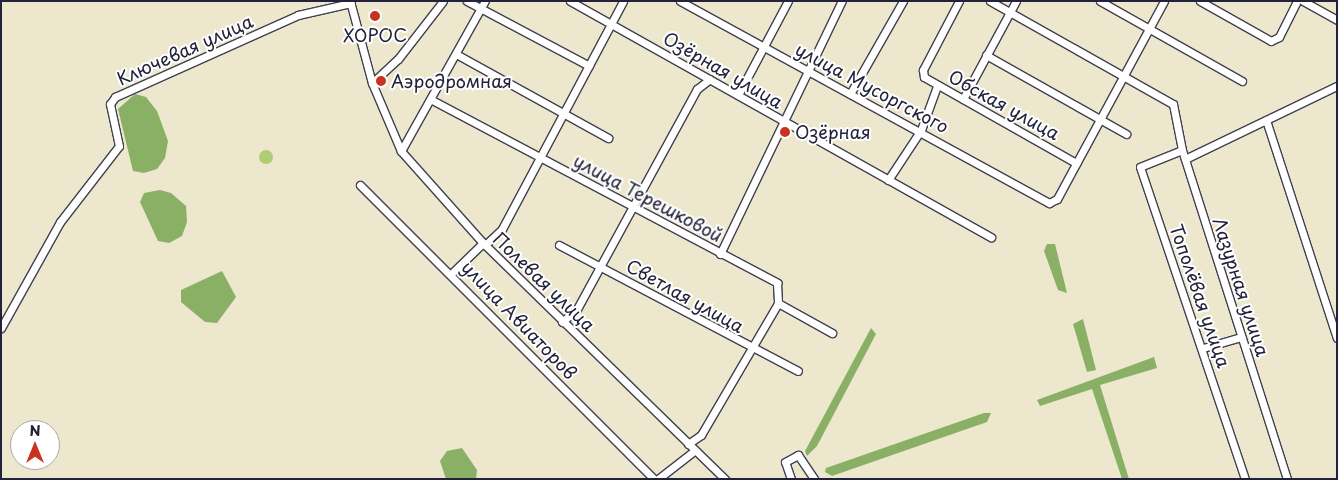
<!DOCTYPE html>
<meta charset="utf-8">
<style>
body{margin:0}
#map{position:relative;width:1338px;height:480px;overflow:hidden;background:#ede8cd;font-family:"Playpen Sans",sans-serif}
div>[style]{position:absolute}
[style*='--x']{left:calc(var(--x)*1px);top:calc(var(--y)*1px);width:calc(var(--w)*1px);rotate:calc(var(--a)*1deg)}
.green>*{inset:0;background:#aecd74}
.round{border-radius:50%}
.forest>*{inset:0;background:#8ab066}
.roads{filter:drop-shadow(1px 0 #404051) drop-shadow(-1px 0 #404051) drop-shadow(0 1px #404051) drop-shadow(0 -1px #404051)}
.minor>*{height:7px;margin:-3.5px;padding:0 3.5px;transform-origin:3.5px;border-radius:3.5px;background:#fff}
.dots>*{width:14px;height:14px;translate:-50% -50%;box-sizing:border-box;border:2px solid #fff;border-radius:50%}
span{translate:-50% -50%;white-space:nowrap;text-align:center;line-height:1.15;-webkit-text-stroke:4px #fff;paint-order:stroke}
.poi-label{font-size:18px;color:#22223b}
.left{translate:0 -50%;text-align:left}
.street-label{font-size:18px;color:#22223b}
.frame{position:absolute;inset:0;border:2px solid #22223b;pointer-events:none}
.north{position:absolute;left:10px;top:420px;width:50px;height:50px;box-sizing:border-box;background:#fff;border:1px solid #a7a7b1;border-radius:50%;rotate:0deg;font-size:14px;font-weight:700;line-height:20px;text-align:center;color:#22223b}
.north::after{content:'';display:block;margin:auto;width:18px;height:22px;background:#c8321e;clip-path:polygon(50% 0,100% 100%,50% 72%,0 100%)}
</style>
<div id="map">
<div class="green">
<i class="round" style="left:259px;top:150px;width:14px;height:14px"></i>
</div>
<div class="forest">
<i style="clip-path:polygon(135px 94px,146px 97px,157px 111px,168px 141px,165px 158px,157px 169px,144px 173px,133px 171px,118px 109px)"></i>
<i style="clip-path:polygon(160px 190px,171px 193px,186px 206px,187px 222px,182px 236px,169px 243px,158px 241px,140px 202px,144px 193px)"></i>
<i style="clip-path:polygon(1047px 244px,1055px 244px,1067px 293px,1058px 290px,1044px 251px)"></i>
<i style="clip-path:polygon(222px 271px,236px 297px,217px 323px,205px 322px,181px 302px,181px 290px)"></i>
<i style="clip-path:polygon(1083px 319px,1096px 370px,1087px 372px,1073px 324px)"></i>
<i style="clip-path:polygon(871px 328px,876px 334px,817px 446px,807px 456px,805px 451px)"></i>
<i style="clip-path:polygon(1154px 357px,1157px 368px,1100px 385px,1129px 479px,1122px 479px,1092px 389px,1040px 406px,1037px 400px)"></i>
<i style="clip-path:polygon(984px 413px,991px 413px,987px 422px,832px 476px,825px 472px,826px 468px)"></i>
<i style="clip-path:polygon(462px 448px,477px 470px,476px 479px,446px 479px,440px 461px,447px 451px)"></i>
</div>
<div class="roads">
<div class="minor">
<i style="--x:350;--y:1;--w:85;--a:75"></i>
<i style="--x:372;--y:83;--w:74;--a:66.9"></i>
<i style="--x:401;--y:151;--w:123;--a:48.3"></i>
<i style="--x:483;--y:243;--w:338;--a:44.3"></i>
<i style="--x:467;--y:1;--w:138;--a:28"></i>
<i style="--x:570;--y:1;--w:483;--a:29.3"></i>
<i style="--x:680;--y:1;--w:421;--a:28.7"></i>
<i style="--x:1049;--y:203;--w:9;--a:-27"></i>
<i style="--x:1057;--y:199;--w:225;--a:-61.6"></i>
<i style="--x:959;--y:1;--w:78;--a:117.6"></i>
<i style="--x:923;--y:70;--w:7;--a:82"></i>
<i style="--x:924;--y:77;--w:175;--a:29.5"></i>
<i style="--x:990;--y:1;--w:210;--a:29.4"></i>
<i style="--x:1173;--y:104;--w:47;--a:78.9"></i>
<i style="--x:1182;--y:150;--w:345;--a:72.3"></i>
<i style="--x:1100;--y:1;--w:163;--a:29.4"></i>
<i style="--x:1200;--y:1;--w:81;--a:29.4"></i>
<i style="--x:1271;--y:41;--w:9;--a:-27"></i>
<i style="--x:1279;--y:37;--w:40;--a:-63.4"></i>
<i style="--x:1303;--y:1;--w:39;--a:29"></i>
<i style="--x:456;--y:54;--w:174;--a:28.9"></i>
<i style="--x:986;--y:55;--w:161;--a:29.4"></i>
<i style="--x:372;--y:83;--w:35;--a:-43"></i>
<i style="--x:398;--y:59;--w:73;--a:-52.2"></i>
<i style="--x:850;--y:94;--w:107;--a:-60.3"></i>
<i style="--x:738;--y:95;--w:106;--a:-62"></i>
<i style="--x:963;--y:99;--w:111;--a:-61.6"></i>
<i style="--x:432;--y:100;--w:391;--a:27.9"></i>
<i style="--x:777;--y:283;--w:20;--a:87"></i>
<i style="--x:778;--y:303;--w:62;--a:29.1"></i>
<i style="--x:1266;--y:120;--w:229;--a:72"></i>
<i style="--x:1182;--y:150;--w:45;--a:158"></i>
<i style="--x:1140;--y:167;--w:329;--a:71.4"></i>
<i style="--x:401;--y:151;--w:172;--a:-60.8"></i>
<i style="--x:1185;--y:159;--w:169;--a:-25.7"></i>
<i style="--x:888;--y:180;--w:60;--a:-56.6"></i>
<i style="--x:921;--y:130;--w:47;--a:-70"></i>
<i style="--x:360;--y:185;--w:416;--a:45"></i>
<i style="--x:485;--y:245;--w:23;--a:-43"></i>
<i style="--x:502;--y:229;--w:258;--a:-62"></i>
<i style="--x:559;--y:245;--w:270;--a:27.8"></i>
<i style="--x:720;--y:254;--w:281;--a:-64.3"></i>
<i style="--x:452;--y:273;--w:43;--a:-44.1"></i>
<i style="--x:562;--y:322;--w:20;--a:-41"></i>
<i style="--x:577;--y:309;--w:251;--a:-61.4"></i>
<i style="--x:697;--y:89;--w:16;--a:-38"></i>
<i style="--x:1;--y:328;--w:121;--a:-60.9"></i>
<i style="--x:60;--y:222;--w:96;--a:-52.2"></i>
<i style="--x:119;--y:146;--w:43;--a:-102.1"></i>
<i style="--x:110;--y:104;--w:9;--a:-54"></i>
<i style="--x:115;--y:97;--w:201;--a:-24.1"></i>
<i style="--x:298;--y:15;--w:54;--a:-12.8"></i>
<i style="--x:1203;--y:348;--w:40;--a:-16"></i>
<i style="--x:688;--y:444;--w:16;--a:-35"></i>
<i style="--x:701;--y:435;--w:153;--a:-59.7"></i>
<i style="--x:658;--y:479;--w:46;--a:-37.9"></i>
<i style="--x:791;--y:479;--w:18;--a:-109"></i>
<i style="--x:785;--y:462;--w:15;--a:-28"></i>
<i style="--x:798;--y:455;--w:29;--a:56"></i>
</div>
</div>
<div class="dots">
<i style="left:375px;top:16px;background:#c8321e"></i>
<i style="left:381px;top:81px;background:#c8321e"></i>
<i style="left:785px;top:132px;background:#c8321e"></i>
</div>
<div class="poi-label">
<span style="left:375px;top:35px">ХОРОС</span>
<span class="left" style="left:391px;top:81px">Аэродромная</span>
<span class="left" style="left:795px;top:132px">Озёрная</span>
</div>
<div class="street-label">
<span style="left:185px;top:50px;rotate:-24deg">Ключевая улица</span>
<span style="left:723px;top:70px;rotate:30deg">Озёрная улица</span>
<span style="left:872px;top:88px;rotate:28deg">улица Мусоргского</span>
<span style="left:1004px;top:105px;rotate:29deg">Обская улица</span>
<span style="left:648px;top:198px;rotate:28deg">улица Терешковой</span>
<span style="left:544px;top:282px;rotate:44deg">Полевая улица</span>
<span style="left:1241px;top:287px;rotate:72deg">Лазурная улица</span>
<span style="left:685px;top:296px;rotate:29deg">Светлая улица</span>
<span style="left:1200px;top:296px;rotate:71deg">Тополёвая улица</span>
<span style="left:519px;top:320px;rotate:46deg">улица Авиаторов</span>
</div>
<div class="frame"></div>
<div class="north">N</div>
</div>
